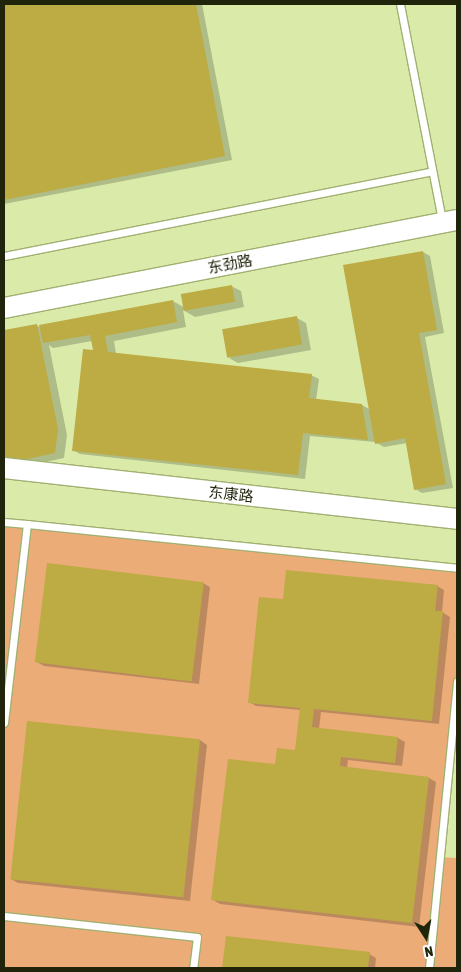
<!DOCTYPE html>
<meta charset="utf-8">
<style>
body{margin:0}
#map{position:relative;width:461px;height:972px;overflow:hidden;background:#daeba9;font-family:"Asap Condensed","Noto Sans SC",sans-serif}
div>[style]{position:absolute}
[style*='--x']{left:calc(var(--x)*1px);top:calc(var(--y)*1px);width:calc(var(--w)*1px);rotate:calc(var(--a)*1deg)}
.green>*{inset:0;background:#ecac77}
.shadow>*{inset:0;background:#0003}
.building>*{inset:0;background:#bdab44;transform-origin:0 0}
.roads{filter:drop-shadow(1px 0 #a1b071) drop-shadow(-1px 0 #a1b071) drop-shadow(0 1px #a1b071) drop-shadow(0 -1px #a1b071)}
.lane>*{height:7px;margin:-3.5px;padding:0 3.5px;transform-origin:3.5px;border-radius:3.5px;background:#fff}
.secondary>*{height:20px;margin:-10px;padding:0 10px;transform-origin:10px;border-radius:10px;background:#fff}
span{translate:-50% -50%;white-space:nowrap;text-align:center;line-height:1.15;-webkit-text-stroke:4.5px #fff;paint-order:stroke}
.street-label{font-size:15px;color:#1f240a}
.frame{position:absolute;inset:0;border:5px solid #1f240a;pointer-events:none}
.north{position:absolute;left:401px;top:912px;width:50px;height:50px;-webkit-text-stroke:4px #fff;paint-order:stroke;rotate:169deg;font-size:14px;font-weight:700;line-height:20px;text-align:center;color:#1f240a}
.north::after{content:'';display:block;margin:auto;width:18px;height:22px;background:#1f240a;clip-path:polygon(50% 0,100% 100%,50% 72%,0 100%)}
</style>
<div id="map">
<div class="green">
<i style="clip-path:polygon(4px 522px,457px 568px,457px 681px,440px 857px,457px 858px,457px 968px,4px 968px)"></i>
</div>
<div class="shadow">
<i style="clip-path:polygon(4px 4px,202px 4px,232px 160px,4px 204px)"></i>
<i style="clip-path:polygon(423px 252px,430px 256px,444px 333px,425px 337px,453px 488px,422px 493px,415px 489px,407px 443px,384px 447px,375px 442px,310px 436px,305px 479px,80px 454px,73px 450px,94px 352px,92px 341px,53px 348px,49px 345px,67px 435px,64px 458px,13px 469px,4px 463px,4px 332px,36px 325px,41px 328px,173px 301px,185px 308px,231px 286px,241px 291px,244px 307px,195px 317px,183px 310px,186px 327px,114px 341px,116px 354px,311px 375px,319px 379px,316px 400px,362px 405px,371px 410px)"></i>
<i style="clip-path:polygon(297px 318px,306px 323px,311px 350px,238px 363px,229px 358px)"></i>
<i style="clip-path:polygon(203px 583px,210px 587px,199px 684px,44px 666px,37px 662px)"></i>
<i style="clip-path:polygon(437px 586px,444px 590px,442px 612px,450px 617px,439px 724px,321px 712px,319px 729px,398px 738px,405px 742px,402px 766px,348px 760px,347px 768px,429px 778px,436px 782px,419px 927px,220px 904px,213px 900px,276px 765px,296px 752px,301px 710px,256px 706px,249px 702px,285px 600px)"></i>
<i style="clip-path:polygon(28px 723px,200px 740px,207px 745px,190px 901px,18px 883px,11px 879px)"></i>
<i style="clip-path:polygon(227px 937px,369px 954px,376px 958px,375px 968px,223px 968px)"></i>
</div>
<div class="building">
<i style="clip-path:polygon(4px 4px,196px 4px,225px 156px,4px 200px)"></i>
<i style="clip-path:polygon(423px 251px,437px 330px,419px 333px,446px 484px,414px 490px,405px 438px,375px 444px,343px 265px)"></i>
<i style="left:232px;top:285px;width:17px;height:52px;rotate:80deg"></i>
<i style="clip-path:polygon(173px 300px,177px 322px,105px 336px,108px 352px,312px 374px,309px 398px,362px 404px,368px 440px,303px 433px,298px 475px,72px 451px,83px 349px,93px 350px,90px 335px,43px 343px,39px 325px)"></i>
<i style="left:297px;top:316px;width:29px;height:76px;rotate:80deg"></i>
<i style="clip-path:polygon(37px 324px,58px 429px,55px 453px,4px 464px,4px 330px)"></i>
<i style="left:47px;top:563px;width:158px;height:100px;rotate:7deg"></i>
<i style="clip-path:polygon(286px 570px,438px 585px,435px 611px,443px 611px,432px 721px,314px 709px,312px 727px,398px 737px,395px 763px,341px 757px,340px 766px,429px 777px,412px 923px,211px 900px,228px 759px,275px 764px,277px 748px,295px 750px,300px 708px,248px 703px,259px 597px,283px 599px)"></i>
<i style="left:27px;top:721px;width:174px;height:159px;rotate:6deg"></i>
<i style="clip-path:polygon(226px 936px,370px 952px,368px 968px,222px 968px)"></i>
</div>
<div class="roads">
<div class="lane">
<i style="--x:400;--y:4;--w:220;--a:79"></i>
<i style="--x:4;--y:256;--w:436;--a:-11.2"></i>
<i style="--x:4;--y:522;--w:23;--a:5"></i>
<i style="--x:27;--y:524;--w:200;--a:96.6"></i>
<i style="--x:27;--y:524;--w:432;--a:5.8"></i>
<i style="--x:4;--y:916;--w:194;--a:6.2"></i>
<i style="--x:197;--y:937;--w:31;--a:97"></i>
<i style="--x:429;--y:968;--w:288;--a:-84.4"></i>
</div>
<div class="secondary">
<i style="--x:4;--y:308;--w:461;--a:-11"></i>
<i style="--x:4;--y:468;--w:456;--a:6.4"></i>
</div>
</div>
<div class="street-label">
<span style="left:230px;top:264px;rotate:-11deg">东劲路</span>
<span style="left:231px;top:494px;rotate:6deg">东康路</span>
</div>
<div class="frame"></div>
<div class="north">N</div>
</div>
